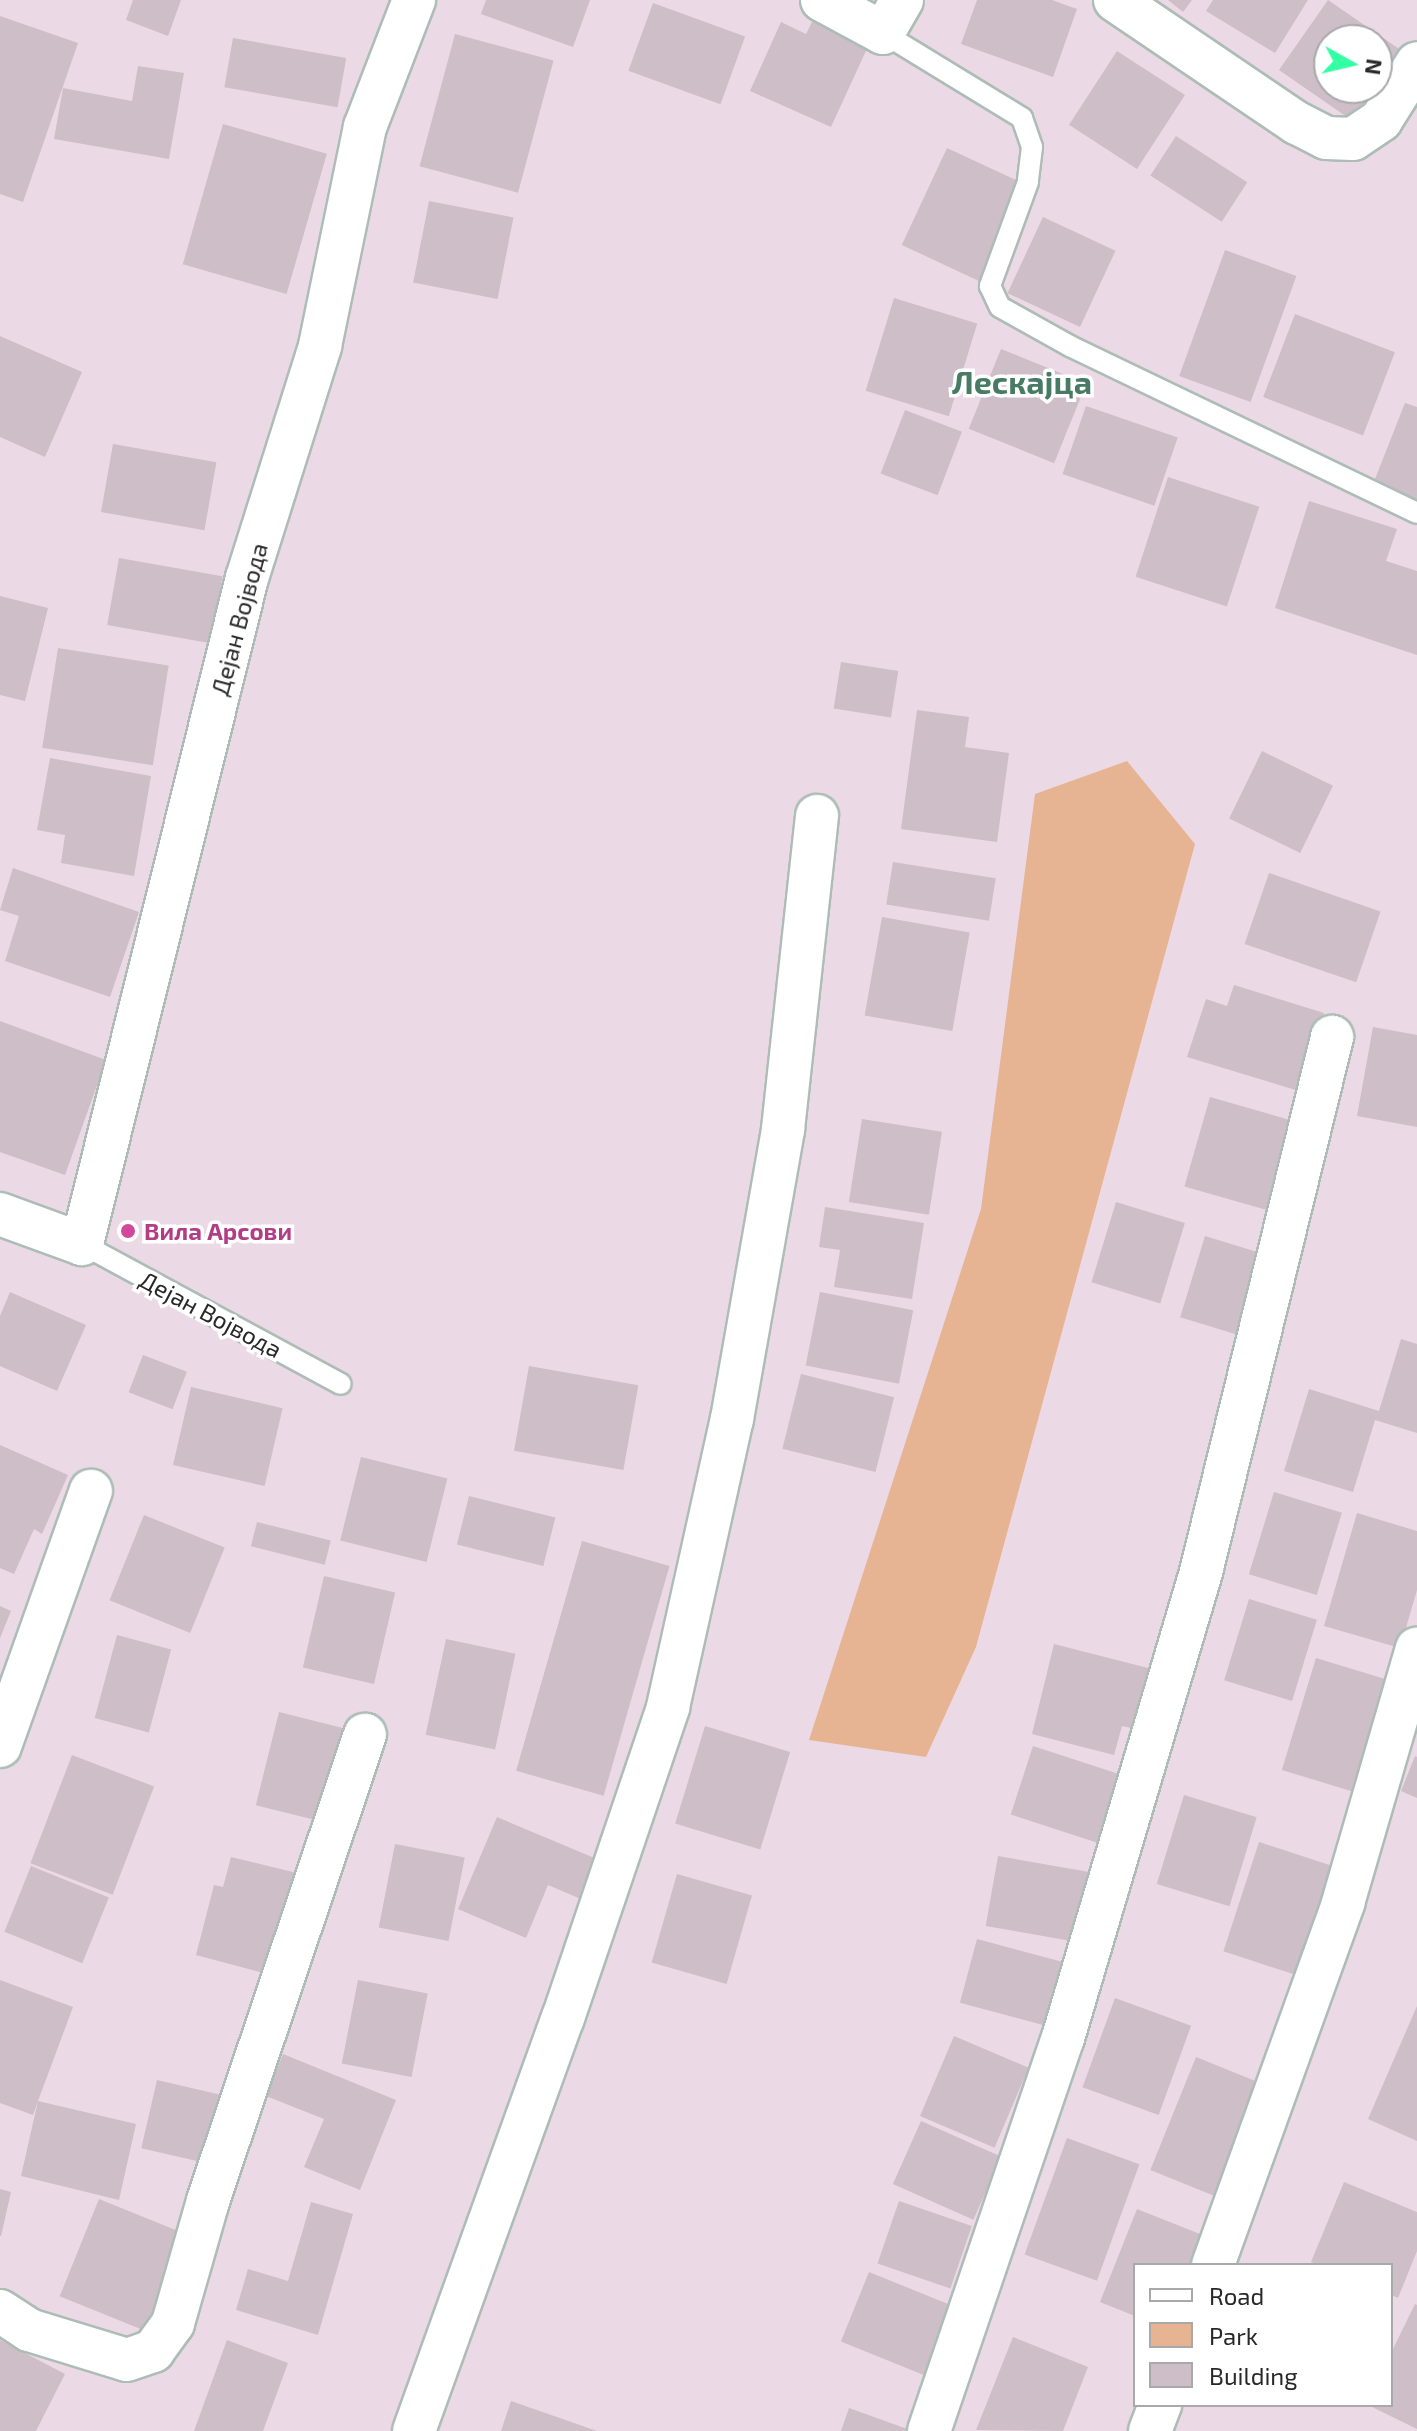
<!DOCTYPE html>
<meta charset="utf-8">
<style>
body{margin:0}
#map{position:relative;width:1417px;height:2431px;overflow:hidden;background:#ecd9e6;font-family:"Exo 2",sans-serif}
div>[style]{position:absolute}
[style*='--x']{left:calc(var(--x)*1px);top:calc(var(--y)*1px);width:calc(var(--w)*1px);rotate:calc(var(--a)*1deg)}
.green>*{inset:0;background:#e6b492}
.building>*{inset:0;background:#cdbec8;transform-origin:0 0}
.roads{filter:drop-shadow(2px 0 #adbdb6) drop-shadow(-2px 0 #adbdb6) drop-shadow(0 2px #adbdb6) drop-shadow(0 -2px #adbdb6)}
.lane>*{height:20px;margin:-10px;padding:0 10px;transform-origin:10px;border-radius:10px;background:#fff}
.street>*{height:42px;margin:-21px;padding:0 21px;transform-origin:21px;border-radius:21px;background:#fff}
.dots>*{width:22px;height:22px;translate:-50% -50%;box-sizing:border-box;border:4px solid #fff;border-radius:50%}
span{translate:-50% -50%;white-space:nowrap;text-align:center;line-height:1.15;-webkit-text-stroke:7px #fff;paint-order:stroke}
.street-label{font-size:24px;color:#282828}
.hotel-label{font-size:24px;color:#b23c85;font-weight:700}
.left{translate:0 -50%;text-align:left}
.district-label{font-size:32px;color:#477b64;font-weight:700}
.legend{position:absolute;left:1133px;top:2263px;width:260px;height:144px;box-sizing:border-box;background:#fff;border:2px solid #a9a9a9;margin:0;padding:10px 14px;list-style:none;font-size:24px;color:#282828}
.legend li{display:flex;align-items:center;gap:16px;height:40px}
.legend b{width:40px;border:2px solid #a9a9a9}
.north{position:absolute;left:1313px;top:24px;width:80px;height:80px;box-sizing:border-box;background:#fff;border:2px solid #a9a9a9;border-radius:50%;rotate:98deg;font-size:22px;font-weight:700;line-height:32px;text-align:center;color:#282828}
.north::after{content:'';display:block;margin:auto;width:28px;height:36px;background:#33ffa4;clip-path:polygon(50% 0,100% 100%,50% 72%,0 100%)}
</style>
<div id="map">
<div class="green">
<i style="clip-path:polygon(1127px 761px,1195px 844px,976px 1647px,926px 1757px,809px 1740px,981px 1209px,1035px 794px)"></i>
</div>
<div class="building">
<i style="clip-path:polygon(133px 0,181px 0,168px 36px,126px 20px)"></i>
<i style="clip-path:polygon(486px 0,590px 0,573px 47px,481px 14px)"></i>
<i style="clip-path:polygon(977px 0,1052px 0,1077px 9px,1053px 77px,961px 44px)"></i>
<i style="clip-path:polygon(1168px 0,1192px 0,1183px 12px)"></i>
<i style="clip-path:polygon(1213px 0,1308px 0,1275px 53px,1206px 11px)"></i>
<i style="clip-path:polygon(evenodd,1328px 0,1408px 55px,1360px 126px,1279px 70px,1328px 0,1329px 40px,1377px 40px,1377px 88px,1329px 88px,1329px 40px)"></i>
<i style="left:653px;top:3px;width:98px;height:72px;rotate:20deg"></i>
<i style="clip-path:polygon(0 16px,78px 43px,23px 202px,0 194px)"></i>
<i style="clip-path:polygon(815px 16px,870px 42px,831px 127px,750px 91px,781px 22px,806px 34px)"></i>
<i style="left:455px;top:34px;width:102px;height:137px;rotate:15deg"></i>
<i style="left:233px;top:38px;width:115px;height:50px;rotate:10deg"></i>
<i style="left:1117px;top:51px;width:81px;height:88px;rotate:33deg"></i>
<i style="clip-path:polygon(138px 66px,184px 73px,169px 159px,54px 139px,63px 88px,132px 101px)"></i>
<i style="left:223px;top:124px;width:108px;height:146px;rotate:16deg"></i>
<i style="left:1176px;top:136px;width:85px;height:47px;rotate:33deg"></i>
<i style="left:947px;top:148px;width:85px;height:107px;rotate:25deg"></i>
<i style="left:429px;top:201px;width:86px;height:83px;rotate:11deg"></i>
<i style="left:1043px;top:217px;width:80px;height:84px;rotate:25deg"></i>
<i style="left:1225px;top:250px;width:76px;height:134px;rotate:20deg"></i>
<i style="left:894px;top:298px;width:87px;height:97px;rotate:17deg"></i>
<i style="left:1295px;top:314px;width:107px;height:89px;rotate:21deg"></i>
<i style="clip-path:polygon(0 336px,82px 372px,45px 457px,0 437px)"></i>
<i style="left:1001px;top:349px;width:92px;height:86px;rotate:22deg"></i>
<i style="clip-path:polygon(1405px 403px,1417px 407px,1417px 501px,1373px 484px)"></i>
<i style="left:1086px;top:406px;width:97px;height:72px;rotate:19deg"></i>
<i style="left:905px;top:410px;width:61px;height:68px;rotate:21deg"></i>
<i style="left:113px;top:444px;width:105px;height:69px;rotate:10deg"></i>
<i style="left:1168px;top:477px;width:96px;height:105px;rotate:18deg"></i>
<i style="clip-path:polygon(1309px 501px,1397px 529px,1386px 561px,1417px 571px,1417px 655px,1275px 608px)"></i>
<i style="left:119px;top:558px;width:105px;height:68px;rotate:10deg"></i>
<i style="clip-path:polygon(0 596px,48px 608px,25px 701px,0 695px)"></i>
<i style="left:58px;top:648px;width:112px;height:101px;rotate:9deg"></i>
<i style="left:841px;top:662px;width:58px;height:47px;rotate:9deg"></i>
<i style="clip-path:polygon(917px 710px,969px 717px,965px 747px,1009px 753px,997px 842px,901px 829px)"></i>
<i style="left:1262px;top:751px;width:79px;height:75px;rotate:26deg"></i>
<i style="clip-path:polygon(50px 758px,151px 776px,134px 876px,61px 863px,65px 835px,37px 830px)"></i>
<i style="left:893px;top:862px;width:104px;height:43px;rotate:9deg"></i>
<i style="clip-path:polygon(13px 868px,139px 912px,110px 997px,5px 961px,19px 916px,0 910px)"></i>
<i style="left:1269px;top:873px;width:118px;height:75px;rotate:19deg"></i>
<i style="left:882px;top:917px;width:89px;height:100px;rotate:10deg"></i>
<i style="clip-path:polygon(1234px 985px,1324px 1013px,1299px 1091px,1187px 1057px,1206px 999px,1227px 1006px)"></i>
<i style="clip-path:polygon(0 1021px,106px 1060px,65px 1175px,0 1152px)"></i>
<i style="clip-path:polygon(1373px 1027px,1417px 1035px,1417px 1127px,1357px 1116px)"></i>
<i style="left:1210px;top:1097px;width:96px;height:93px;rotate:16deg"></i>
<i style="left:862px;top:1119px;width:81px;height:84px;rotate:9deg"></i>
<i style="left:1116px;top:1202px;width:72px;height:84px;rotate:17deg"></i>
<i style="clip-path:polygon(825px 1207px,924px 1223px,912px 1299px,834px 1287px,840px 1250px,819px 1247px)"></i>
<i style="left:1205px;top:1236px;width:72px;height:85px;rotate:17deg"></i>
<i style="clip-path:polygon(10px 1292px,86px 1325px,57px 1391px,0 1366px,0 1316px)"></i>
<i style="left:820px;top:1292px;width:95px;height:75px;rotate:11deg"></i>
<i style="clip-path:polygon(1401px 1339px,1417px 1344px,1417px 1433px,1375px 1420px,1353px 1492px,1284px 1471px,1309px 1389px,1379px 1411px)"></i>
<i style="left:143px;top:1355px;width:47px;height:40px;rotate:21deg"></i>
<i style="left:529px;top:1366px;width:111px;height:86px;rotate:10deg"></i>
<i style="left:801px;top:1374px;width:96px;height:77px;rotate:14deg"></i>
<i style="left:191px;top:1387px;width:94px;height:80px;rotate:13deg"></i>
<i style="clip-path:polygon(0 1445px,68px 1475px,42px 1534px,34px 1529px,14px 1574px,0 1568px)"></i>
<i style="left:361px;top:1457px;width:89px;height:86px;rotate:14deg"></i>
<i style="left:1274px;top:1492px;width:71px;height:86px;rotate:17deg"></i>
<i style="left:469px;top:1496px;width:89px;height:50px;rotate:14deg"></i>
<i style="clip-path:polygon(1357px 1513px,1417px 1531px,1417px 1590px,1400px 1648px,1324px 1626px)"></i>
<i style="left:144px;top:1515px;width:87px;height:92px;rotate:22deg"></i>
<i style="left:257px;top:1522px;width:76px;height:25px;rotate:14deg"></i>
<i style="left:582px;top:1541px;width:91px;height:239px;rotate:16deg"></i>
<i style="left:324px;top:1576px;width:73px;height:94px;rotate:13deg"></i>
<i style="left:1249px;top:1599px;width:71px;height:85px;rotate:17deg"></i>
<i style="clip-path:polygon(0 1606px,11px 1611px,0 1638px)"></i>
<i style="left:117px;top:1635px;width:56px;height:86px;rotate:15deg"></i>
<i style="left:446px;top:1639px;width:71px;height:98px;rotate:12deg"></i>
<i style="clip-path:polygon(1054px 1644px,1152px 1669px,1136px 1729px,1122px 1726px,1114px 1755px,1032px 1734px)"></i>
<i style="left:1316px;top:1658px;width:79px;height:117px;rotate:17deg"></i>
<i style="left:279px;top:1712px;width:72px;height:96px;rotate:14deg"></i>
<i style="left:705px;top:1726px;width:89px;height:102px;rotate:17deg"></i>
<i style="left:1033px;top:1746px;width:100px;height:72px;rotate:18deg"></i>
<i style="left:72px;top:1755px;width:88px;height:116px;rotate:21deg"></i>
<i style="clip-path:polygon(1415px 1756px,1417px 1757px,1417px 1798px,1401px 1791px)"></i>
<i style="left:1184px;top:1795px;width:76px;height:93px;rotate:17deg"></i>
<i style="clip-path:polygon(497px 1817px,604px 1862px,588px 1902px,548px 1885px,526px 1938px,458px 1909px)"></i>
<i style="left:1259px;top:1842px;width:79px;height:115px;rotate:18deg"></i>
<i style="left:395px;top:1844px;width:71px;height:85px;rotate:11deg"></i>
<i style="left:998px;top:1856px;width:94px;height:71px;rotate:10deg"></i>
<i style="clip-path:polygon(231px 1857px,301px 1874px,275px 1976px,196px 1955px,214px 1885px,223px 1887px)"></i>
<i style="left:31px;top:1866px;width:84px;height:71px;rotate:22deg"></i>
<i style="left:677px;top:1874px;width:78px;height:92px;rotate:16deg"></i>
<i style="left:977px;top:1939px;width:89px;height:66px;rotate:15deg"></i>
<i style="clip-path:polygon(0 1980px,73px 2007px,38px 2101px,136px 2124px,119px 2200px,21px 2176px,38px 2101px,33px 2115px,0 2103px)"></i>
<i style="left:358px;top:1980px;width:71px;height:85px;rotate:11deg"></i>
<i style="left:1115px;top:1998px;width:81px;height:95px;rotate:20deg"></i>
<i style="clip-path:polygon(1417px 2006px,1417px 2141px,1368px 2119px)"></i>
<i style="left:954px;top:2036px;width:81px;height:87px;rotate:23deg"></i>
<i style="clip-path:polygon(283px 2054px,396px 2100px,360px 2190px,304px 2167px,324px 2119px,266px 2096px)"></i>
<i style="left:1196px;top:2057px;width:78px;height:122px;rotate:22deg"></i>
<i style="left:157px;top:2080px;width:74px;height:70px;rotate:13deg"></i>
<i style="left:921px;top:2121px;width:88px;height:69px;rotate:24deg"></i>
<i style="left:1067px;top:2138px;width:77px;height:124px;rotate:20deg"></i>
<i style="clip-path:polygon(1344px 2182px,1417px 2212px,1417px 2251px,1398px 2298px,1391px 2295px,1391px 2265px,1319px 2265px,1311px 2262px)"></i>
<i style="clip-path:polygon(0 2189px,11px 2192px,1px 2236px,0 2236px)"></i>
<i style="left:99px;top:2199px;width:94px;height:105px;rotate:22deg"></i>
<i style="left:899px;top:2201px;width:77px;height:66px;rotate:19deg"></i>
<i style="clip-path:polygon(311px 2202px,353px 2214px,318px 2335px,236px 2310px,248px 2269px,288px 2281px)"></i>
<i style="clip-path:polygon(1137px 2209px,1210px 2238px,1200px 2265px,1135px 2265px,1135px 2316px,1100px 2302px)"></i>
<i style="left:869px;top:2272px;width:96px;height:75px;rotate:22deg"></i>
<i style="clip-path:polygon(1415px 2304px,1417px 2305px,1417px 2429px,1368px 2405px,1391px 2405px,1391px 2353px)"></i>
<i style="clip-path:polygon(1013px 2337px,1088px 2367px,1063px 2431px,976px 2430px)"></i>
<i style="clip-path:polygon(0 2340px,65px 2374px,36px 2431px,0 2431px)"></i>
<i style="clip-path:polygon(227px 2340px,288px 2363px,263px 2431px,194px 2431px)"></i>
<i style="clip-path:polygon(511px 2401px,597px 2431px,501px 2431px)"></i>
<i style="clip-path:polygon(849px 2408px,913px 2431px,841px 2431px)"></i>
</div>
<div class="roads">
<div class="lane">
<i style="--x:883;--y:33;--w:163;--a:31.4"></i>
<i style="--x:1022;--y:118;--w:31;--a:71"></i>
<i style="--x:1032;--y:147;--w:35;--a:97"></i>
<i style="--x:1028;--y:182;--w:111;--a:110.1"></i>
<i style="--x:990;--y:286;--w:23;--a:65"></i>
<i style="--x:1000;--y:307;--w:80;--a:29.1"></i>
<i style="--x:1070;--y:346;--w:385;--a:25.7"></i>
<i style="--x:82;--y:1244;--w:294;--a:28.4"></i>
</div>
<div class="street">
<i style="--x:822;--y:0;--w:69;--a:28.4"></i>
<i style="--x:883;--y:33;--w:38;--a:-60"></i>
<i style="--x:1115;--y:0;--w:220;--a:34.1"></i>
<i style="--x:1297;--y:123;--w:33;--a:27"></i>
<i style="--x:1326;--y:138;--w:27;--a:2"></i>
<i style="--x:1353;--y:139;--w:34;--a:-34"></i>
<i style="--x:1381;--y:120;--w:67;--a:-57.7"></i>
<i style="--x:0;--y:1214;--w:87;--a:20.1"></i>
<i style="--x:82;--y:1244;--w:686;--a:-76.09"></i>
<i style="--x:247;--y:578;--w:243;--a:-72.5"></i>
<i style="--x:320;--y:346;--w:224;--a:-78.4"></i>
<i style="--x:365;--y:127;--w:136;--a:-68.9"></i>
<i style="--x:0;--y:1746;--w:271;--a:-70.4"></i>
<i style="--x:1213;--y:2265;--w:385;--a:-70.2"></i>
<i style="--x:1343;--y:1903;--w:265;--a:-73.8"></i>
<i style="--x:0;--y:2311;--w:35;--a:33"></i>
<i style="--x:29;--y:2330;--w:102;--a:17"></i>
<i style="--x:127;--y:2360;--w:28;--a:-19"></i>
<i style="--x:153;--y:2351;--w:34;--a:-54"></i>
<i style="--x:173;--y:2323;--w:127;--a:-74"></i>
<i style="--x:208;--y:2201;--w:492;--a:-71.4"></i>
<i style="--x:414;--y:2431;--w:439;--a:-70.2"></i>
<i style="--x:563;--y:2018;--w:328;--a:-71.3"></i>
<i style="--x:668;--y:1707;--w:295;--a:-77.5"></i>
<i style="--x:732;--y:1419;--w:294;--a:-80"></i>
<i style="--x:783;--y:1129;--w:315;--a:-83.8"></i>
<i style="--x:929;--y:2431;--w:415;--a:-71.2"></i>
<i style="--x:1063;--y:2038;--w:490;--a:-73.5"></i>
<i style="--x:1202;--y:1568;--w:547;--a:-76.24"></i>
<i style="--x:1150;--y:2431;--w:28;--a:-69"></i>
</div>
</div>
<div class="dots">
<i style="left:128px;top:1231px;background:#d1479c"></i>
</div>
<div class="street-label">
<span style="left:239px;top:619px;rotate:-75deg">Дејан Војвода</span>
<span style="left:211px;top:1314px;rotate:28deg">Дејан Војвода</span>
</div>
<div class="hotel-label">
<span class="left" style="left:144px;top:1231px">Вила Арсови</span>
</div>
<div class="district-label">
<span style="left:1022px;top:381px">Лескајца</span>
</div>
<ul class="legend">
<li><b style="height:10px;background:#fff"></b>Road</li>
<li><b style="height:22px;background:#e6b492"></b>Park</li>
<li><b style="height:22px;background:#cdbec8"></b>Building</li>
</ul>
<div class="north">N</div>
</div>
